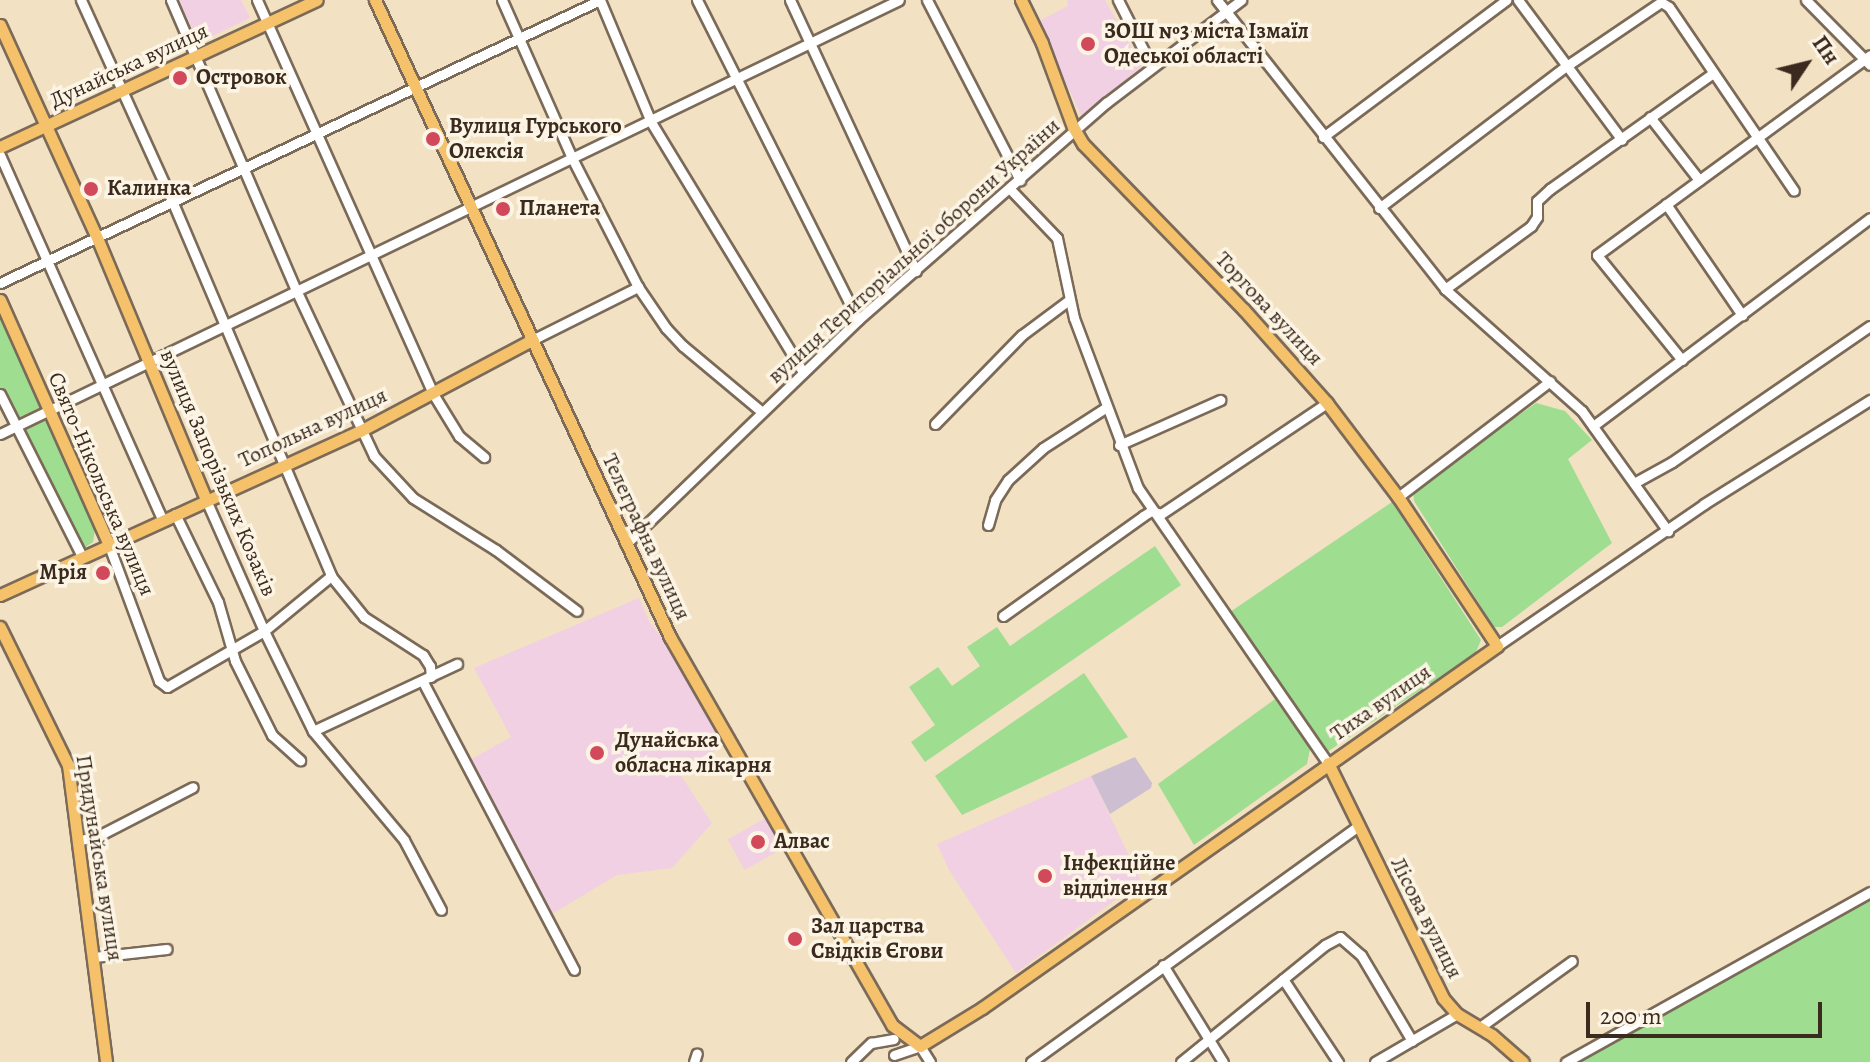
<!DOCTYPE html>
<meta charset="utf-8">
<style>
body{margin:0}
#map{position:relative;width:1870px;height:1062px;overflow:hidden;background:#f3e1c3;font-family:Alegreya,serif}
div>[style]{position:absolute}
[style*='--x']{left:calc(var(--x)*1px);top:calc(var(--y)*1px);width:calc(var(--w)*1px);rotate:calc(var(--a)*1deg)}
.built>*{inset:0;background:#f1d0e3;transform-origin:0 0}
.industrial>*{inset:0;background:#cebed1}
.green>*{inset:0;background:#9fdd91}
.roads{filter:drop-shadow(2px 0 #7b6a58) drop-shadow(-2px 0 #7b6a58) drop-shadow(0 2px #7b6a58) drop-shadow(0 -2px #7b6a58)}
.minor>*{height:9px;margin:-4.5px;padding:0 4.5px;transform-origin:4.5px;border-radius:4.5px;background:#fff}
.major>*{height:11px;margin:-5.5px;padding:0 5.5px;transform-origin:5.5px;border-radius:5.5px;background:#f5c16b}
.dots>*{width:22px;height:22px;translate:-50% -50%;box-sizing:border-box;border:4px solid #fcf5e5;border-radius:50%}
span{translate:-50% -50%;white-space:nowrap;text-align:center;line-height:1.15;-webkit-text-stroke:7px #fcf5e5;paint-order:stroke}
.poi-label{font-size:22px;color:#3b2a1e;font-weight:700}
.left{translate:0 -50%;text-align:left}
.right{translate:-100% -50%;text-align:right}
.street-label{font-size:22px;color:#3b2a1e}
.north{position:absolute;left:1766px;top:24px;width:80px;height:80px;-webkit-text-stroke:6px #fcf5e5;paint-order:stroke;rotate:55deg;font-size:22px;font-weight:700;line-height:32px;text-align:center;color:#3b2a1e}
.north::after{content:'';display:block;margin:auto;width:28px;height:36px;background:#3b2a1e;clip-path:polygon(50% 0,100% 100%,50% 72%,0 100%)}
.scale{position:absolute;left:1586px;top:1002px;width:236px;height:36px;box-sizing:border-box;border:4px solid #3b2a1e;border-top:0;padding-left:10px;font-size:24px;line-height:28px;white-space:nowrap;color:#3b2a1e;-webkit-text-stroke:6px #fcf5e5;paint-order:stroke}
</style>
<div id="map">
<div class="built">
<i style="clip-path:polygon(178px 0,241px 0,250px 18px,198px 43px)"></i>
<i style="clip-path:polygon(1067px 0,1105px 0,1142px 66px,1082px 117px,1037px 22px,1068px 6px)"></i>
<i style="clip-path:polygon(639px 598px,650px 623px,659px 634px,663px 632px,724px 745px,680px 774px,712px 823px,672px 868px,617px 875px,552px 914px,468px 761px,511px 737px,474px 668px)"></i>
<i style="clip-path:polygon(1091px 776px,1141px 881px,1016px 973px,949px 870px,937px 844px)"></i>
<i style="left:773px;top:814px;width:35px;height:52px;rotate:61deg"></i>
</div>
<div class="industrial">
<i style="clip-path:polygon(1135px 757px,1152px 783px,1151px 788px,1110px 814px,1091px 776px)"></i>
</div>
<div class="green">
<i style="clip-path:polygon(0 310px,96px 524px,93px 542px,83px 549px,0 391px)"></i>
<i style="clip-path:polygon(1536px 403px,1565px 411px,1592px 440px,1568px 459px,1612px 543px,1502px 627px,1494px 627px,1414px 501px,1413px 490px)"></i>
<i style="clip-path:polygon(1392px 502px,1481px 640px,1475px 654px,1327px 752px,1230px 612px)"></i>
<i style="clip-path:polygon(1155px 546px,1181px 585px,925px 762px,911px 742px,935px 725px,909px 687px,938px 667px,952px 686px,980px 666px,967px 647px,997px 627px,1010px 646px)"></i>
<i style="clip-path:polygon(1084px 673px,1128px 737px,962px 815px,935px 776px)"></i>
<i style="clip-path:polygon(1275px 699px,1310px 749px,1307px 764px,1194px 845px,1158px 784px)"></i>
<i style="clip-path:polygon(1870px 897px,1870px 1062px,1575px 1062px)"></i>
</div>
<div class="roads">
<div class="minor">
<i style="--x:81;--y:0;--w:223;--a:65.6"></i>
<i style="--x:173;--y:203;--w:405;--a:67"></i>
<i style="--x:331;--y:576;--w:53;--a:51.2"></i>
<i style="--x:364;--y:617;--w:70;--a:32.8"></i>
<i style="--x:423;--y:655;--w:13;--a:58"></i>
<i style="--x:430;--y:666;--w:11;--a:85"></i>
<i style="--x:171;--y:0;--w:316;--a:66.7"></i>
<i style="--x:296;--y:290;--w:183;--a:64.8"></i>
<i style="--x:374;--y:456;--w:57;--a:47.1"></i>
<i style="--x:413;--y:498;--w:98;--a:32.1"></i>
<i style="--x:496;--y:550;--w:101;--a:37"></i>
<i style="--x:257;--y:0;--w:429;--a:65.9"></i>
<i style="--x:432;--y:392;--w:52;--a:58.5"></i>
<i style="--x:459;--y:436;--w:33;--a:40"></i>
<i style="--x:502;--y:0;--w:175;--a:66.1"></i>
<i style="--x:573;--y:160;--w:143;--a:62.9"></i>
<i style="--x:638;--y:287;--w:50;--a:55.7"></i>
<i style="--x:666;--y:328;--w:25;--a:47"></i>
<i style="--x:683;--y:346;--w:103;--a:39.9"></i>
<i style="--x:600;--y:0;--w:132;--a:67.3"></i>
<i style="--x:651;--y:122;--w:293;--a:58.7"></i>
<i style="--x:697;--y:0;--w:358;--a:63.3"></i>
<i style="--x:790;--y:0;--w:299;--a:65.1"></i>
<i style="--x:927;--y:0;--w:203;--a:62.7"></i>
<i style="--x:1118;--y:0;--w:75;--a:63.1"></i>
<i style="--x:1217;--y:0;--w:368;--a:51.7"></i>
<i style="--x:1445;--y:289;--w:183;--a:41.7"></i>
<i style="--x:1582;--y:411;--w:148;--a:54.4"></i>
<i style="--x:1518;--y:0;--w:174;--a:53.4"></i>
<i style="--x:1806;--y:0;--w:91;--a:45.4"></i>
<i style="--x:1650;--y:117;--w:80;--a:52.1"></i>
<i style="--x:1323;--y:137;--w:229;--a:-36.8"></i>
<i style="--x:0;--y:155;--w:398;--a:66"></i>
<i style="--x:1010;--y:189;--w:68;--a:46.2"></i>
<i style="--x:1057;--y:238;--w:82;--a:78"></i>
<i style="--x:1074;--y:318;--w:182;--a:69.4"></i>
<i style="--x:1138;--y:488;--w:334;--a:55.4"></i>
<i style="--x:1666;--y:204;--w:135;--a:55.6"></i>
<i style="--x:1379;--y:208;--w:233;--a:-37.2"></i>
<i style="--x:1565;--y:67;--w:116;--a:-34.1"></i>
<i style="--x:1661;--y:2;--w:9;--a:32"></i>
<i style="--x:1669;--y:7;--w:222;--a:55.8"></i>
<i style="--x:0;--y:283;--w:663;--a:-25.25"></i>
<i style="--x:1445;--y:289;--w:107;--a:-36.2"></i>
<i style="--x:1531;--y:226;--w:11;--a:-56"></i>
<i style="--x:1537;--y:217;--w:16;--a:-90"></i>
<i style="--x:1537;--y:201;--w:18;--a:-43"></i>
<i style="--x:1550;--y:189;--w:200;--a:-35.4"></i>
<i style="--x:532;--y:340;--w:119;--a:-26.6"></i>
<i style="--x:1682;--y:360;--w:135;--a:-129"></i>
<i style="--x:1597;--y:255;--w:338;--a:-36.2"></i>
<i style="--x:0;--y:394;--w:182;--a:63.2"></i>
<i style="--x:935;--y:424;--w:124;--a:-45.7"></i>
<i style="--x:1022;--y:335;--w:59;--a:-36.7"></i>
<i style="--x:1593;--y:426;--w:346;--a:-36.9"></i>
<i style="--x:0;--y:434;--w:998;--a:-25.77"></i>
<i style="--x:1119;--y:445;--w:111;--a:-24"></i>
<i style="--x:1634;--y:483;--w:43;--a:-28.9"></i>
<i style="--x:1672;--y:462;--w:240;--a:-34.5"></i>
<i style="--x:1398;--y:497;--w:191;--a:-37.3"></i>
<i style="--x:206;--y:500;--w:143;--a:66.1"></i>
<i style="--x:264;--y:631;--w:111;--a:63.9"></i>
<i style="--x:313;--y:731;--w:142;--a:50.1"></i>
<i style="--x:404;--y:840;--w:79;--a:62.1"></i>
<i style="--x:175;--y:514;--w:98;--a:64"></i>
<i style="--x:218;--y:602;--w:61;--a:73.9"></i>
<i style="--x:235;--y:661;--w:83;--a:63.4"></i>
<i style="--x:272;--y:735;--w:38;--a:42"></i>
<i style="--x:988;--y:525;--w:26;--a:-74"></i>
<i style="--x:995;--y:500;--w:24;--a:-57"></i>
<i style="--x:1008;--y:480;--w:47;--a:-42.4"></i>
<i style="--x:1043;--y:448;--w:74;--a:-32.8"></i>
<i style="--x:108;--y:543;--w:147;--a:69.7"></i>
<i style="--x:159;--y:681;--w:10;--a:37"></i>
<i style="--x:167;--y:687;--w:112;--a:-30"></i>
<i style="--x:264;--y:631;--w:87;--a:-39.4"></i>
<i style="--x:626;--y:544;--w:322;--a:-44"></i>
<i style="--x:858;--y:320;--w:330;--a:-41.2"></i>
<i style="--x:1106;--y:103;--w:170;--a:-37.3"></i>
<i style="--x:1003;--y:616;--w:172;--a:-35.5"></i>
<i style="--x:1143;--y:516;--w:9;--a:-32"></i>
<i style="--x:1151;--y:511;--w:10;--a:17"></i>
<i style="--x:1161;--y:514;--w:200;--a:-33.8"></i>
<i style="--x:1497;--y:646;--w:251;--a:-34.4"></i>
<i style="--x:1704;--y:504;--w:196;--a:-32.1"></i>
<i style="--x:423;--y:682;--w:325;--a:62.3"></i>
<i style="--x:313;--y:731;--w:159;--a:-25"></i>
<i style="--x:78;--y:841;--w:25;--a:-16"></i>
<i style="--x:102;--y:834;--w:102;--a:-27.3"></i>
<i style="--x:94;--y:957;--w:73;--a:-6.3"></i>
<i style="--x:1163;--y:965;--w:114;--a:58.3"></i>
<i style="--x:1283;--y:979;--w:100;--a:56.5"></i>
<i style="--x:1480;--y:1027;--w:113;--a:-35.7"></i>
<i style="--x:894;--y:1055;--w:28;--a:-19"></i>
<i style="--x:920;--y:1046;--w:19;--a:58"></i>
<i style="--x:694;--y:1062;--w:9;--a:-72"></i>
<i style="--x:851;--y:1062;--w:28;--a:-44"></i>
<i style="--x:871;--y:1043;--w:23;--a:-10"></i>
<i style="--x:1031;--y:1062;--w:403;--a:-35.8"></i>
<i style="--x:1181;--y:1062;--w:186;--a:-39.1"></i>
<i style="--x:1325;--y:945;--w:17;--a:-28"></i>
<i style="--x:1340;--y:937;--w:28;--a:41"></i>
<i style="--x:1361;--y:955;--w:100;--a:59.3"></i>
<i style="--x:1375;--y:1062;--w:95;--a:-30.3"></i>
<i style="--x:1566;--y:1062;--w:348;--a:-29.2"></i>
</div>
<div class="major">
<i style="--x:375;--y:0;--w:702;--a:65.15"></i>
<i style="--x:670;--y:637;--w:447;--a:60.2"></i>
<i style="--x:892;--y:1025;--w:35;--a:37"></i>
<i style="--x:920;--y:1046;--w:73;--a:-31.5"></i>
<i style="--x:982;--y:1008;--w:629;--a:-35.1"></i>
<i style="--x:1497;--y:646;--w:179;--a:-123.6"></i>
<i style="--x:1398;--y:497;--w:118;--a:-127.1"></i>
<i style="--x:1327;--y:403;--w:125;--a:-131.7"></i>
<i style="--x:1244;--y:310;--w:231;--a:-134.1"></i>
<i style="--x:1083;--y:144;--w:20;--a:-120"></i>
<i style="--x:1073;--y:127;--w:90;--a:-110.3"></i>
<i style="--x:1042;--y:43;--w:48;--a:-116"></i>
<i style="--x:0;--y:25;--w:236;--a:65.5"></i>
<i style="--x:98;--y:240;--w:282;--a:67.4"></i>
<i style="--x:0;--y:147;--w:349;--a:-24.9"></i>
<i style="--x:0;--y:300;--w:266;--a:66"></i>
<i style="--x:0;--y:595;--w:396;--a:-24.5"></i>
<i style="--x:360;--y:431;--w:195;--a:-27.9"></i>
<i style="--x:0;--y:627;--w:154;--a:63.8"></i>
<i style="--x:68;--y:765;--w:299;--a:82.7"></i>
<i style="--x:1328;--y:763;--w:262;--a:63.9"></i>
<i style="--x:1443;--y:998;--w:21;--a:49"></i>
<i style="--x:1457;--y:1014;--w:41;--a:31"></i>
<i style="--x:1492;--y:1035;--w:41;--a:41.1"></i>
</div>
</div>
<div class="dots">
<i style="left:1088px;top:44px;background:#d1495b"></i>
<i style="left:180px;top:78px;background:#d1495b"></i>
<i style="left:433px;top:139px;background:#d1495b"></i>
<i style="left:91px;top:189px;background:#d1495b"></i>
<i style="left:503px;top:209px;background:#d1495b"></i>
<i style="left:103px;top:573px;background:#d1495b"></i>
<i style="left:597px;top:753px;background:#d1495b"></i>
<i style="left:758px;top:842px;background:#d1495b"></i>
<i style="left:1045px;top:876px;background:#d1495b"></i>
<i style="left:795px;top:939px;background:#d1495b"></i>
</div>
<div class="poi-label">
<span class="left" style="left:1104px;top:44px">ЗОШ №3 міста Ізмаїл<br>Одеської області</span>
<span class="left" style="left:196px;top:78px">Островок</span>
<span class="left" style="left:449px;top:139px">Вулиця Гурського<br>Олексія</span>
<span class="left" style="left:107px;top:189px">Калинка</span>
<span class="left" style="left:519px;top:209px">Планета</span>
<span class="right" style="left:87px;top:573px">Мрія</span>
<span class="left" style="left:615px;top:753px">Дунайська<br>обласна лікарня</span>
<span class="left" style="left:774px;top:842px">Алвас</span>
<span class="left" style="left:1063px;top:876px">Інфекційне<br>відділення</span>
<span class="left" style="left:811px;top:939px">Зал царства<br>Свідків Єгови</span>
</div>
<div class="street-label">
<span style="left:129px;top:66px;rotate:-25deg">Дунайська вулиця</span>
<span style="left:914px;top:251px;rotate:-42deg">вулиця Територіальної оборони України</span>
<span style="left:1269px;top:309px;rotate:47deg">Торгова вулиця</span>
<span style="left:313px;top:428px;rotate:-25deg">Топольна вулиця</span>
<span style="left:218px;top:473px;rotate:67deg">вулиця Запорізьких Козаків</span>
<span style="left:101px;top:484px;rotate:67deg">Свято-Нікольська вулиця</span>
<span style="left:646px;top:537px;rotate:65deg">Телеграфна вулиця</span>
<span style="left:1381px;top:703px;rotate:-35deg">Тиха вулиця</span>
<span style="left:99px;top:858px;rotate:81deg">Придунайська вулиця</span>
<span style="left:1426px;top:918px;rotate:63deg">Лісова вулиця</span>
</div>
<div class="north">Пн</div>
<div class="scale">200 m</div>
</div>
